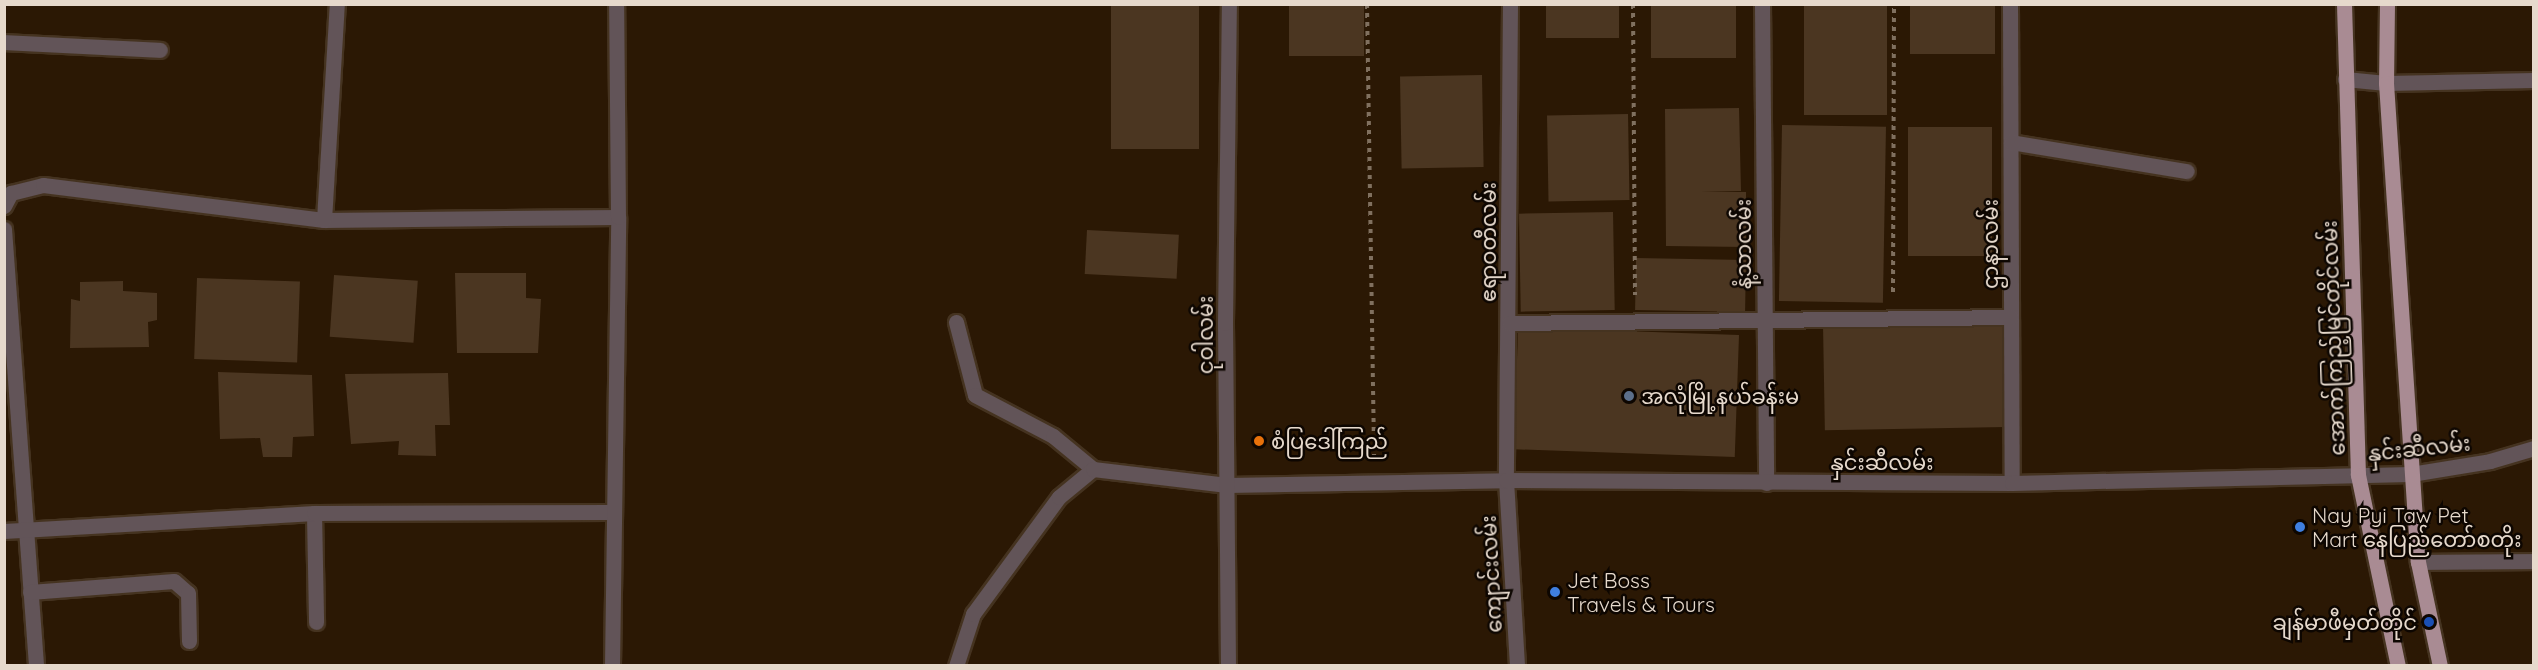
<!DOCTYPE html>
<meta charset="utf-8">
<style>
body{margin:0}
#map{position:relative;width:2538px;height:670px;overflow:hidden;background:#2b1804;font-family:Quicksand,"Noto Sans Myanmar",sans-serif}
div>[style]{position:absolute}
[style*='--x']{left:calc(var(--x)*1px);top:calc(var(--y)*1px);width:calc(var(--w)*1px);rotate:calc(var(--a)*1deg)}
.building>*{inset:0;background:#4b3621;transform-origin:0 0}
.path>*{height:4px;margin-top:-2px;transform-origin:0;background:repeating-linear-gradient(90deg,#80705f 0 4.5px,transparent 0 9px)}
.roads{filter:drop-shadow(2px 0 #453320) drop-shadow(-2px 0 #453320) drop-shadow(0 2px #453320) drop-shadow(0 -2px #453320)}
.minor>*{height:15px;margin:-7.5px;padding:0 7.5px;transform-origin:7.5px;border-radius:7.5px;background:#625458}
.major>*{height:15px;margin:-7.5px;padding:0 7.5px;transform-origin:7.5px;border-radius:7.5px;background:#a98b93}
.dots>*{width:16px;height:16px;translate:-50% -50%;box-sizing:border-box;border:3px solid #0d0601;border-radius:50%}
span{translate:-50% -50%;white-space:nowrap;text-align:center;line-height:1.15;-webkit-text-stroke:5px #0d0601;paint-order:stroke}
.street-label{font-size:21px;color:#e6d9cc}
.poi-label{font-size:21px;color:#e6d9cc}
.left{translate:0 -50%;text-align:left}
.right{translate:-100% -50%;text-align:right}
.frame{position:absolute;inset:0;border:6px solid #e6d9cc;pointer-events:none}
</style>
<div id="map">
<div class="building">
<i style="left:1111px;top:4px;width:88px;height:145px"></i>
<i style="left:1546px;top:4px;width:73px;height:34px"></i>
<i style="left:1651px;top:4px;width:85px;height:54px"></i>
<i style="left:1804px;top:4px;width:83px;height:111px"></i>
<i style="left:1910px;top:4px;width:85px;height:50px"></i>
<i style="left:1289px;top:5px;width:75px;height:51px"></i>
<i style="left:1482px;top:75px;width:92px;height:82px;rotate:89deg"></i>
<i style="clip-path:polygon(1739px 108px,1741px 191px,1701px 192px,1746px 192px,1746px 247px,1666px 246px,1665px 109px)"></i>
<i style="left:1628px;top:114px;width:86px;height:81px;rotate:89deg"></i>
<i style="left:1782px;top:125px;width:104px;height:176px;rotate:1deg"></i>
<i style="left:1908px;top:127px;width:84px;height:129px"></i>
<i style="left:1613px;top:212px;width:98px;height:94px;rotate:89deg"></i>
<i style="left:1087px;top:230px;width:92px;height:44px;rotate:3deg"></i>
<i style="left:1636px;top:258px;width:110px;height:52px;rotate:1deg"></i>
<i style="clip-path:polygon(455px 273px,526px 273px,526px 298px,541px 299px,538px 353px,457px 353px)"></i>
<i style="left:334px;top:275px;width:84px;height:62px;rotate:4deg"></i>
<i style="left:197px;top:278px;width:103px;height:81px;rotate:2deg"></i>
<i style="clip-path:polygon(123px 281px,123px 291px,157px 293px,157px 320px,148px 322px,149px 347px,70px 348px,71px 299px,80px 301px,80px 282px)"></i>
<i style="left:2004px;top:322px;width:105px;height:181px;rotate:89deg"></i>
<i style="left:1739px;top:335px;width:122px;height:221px;rotate:92deg"></i>
<i style="clip-path:polygon(218px 372px,312px 375px,314px 436px,293px 437px,292px 457px,263px 457px,260px 438px,220px 439px)"></i>
<i style="clip-path:polygon(448px 373px,450px 425px,435px 425px,436px 456px,398px 455px,399px 441px,351px 444px,345px 374px)"></i>
</div>
<div class="path">
<i style="--x:1367;--y:4;--w:453;--a:89.1"></i>
<i style="--x:1633;--y:4;--w:291;--a:89.6"></i>
<i style="--x:1893;--y:292;--w:288;--a:-89.8"></i>
</div>
<div class="roads">
<div class="minor">
<i style="--x:1510;--y:4;--w:476;--a:90.5"></i>
<i style="--x:1506;--y:480;--w:186;--a:86.6"></i>
<i style="--x:1762;--y:4;--w:479;--a:89.5"></i>
<i style="--x:2010;--y:4;--w:479;--a:89.8"></i>
<i style="--x:4;--y:42;--w:156;--a:2.9"></i>
<i style="--x:2345;--y:79;--w:41;--a:5.6"></i>
<i style="--x:2386;--y:83;--w:148;--a:-1.2"></i>
<i style="--x:2011;--y:142;--w:178;--a:9.4"></i>
<i style="--x:4;--y:206;--w:15;--a:-62"></i>
<i style="--x:11;--y:193;--w:33;--a:-14"></i>
<i style="--x:43;--y:185;--w:283;--a:7.1"></i>
<i style="--x:324;--y:220;--w:294;--a:-0.6"></i>
<i style="--x:324;--y:220;--w:216;--a:-86.6"></i>
<i style="--x:4;--y:229;--w:438;--a:85.8"></i>
<i style="--x:956;--y:322;--w:75;--a:75.4"></i>
<i style="--x:975;--y:395;--w:88;--a:27.7"></i>
<i style="--x:1053;--y:436;--w:52;--a:39.5"></i>
<i style="--x:1509;--y:323;--w:502;--a:-0.68"></i>
<i style="--x:314;--y:513;--w:109;--a:88.9"></i>
<i style="--x:4;--y:531;--w:311;--a:-3.3"></i>
<i style="--x:314;--y:513;--w:298;--a:-0.2"></i>
<i style="--x:2418;--y:562;--w:116;--a:-0.5"></i>
<i style="--x:30;--y:592;--w:144;--a:-4.4"></i>
<i style="--x:174;--y:581;--w:18;--a:41"></i>
<i style="--x:188;--y:593;--w:48;--a:88.8"></i>
<i style="--x:612;--y:666;--w:449;--a:-89.2"></i>
<i style="--x:618;--y:217;--w:213;--a:-90.5"></i>
<i style="--x:956;--y:666;--w:55;--a:-71.9"></i>
<i style="--x:973;--y:614;--w:145;--a:-53.7"></i>
<i style="--x:1059;--y:497;--w:44;--a:-39.5"></i>
<i style="--x:1093;--y:469;--w:135;--a:6.8"></i>
<i style="--x:1227;--y:485;--w:279;--a:-1"></i>
<i style="--x:1506;--y:480;--w:506;--a:0.34"></i>
<i style="--x:2012;--y:483;--w:399;--a:-1.3"></i>
<i style="--x:2411;--y:474;--w:80;--a:-9.3"></i>
<i style="--x:2490;--y:461;--w:46;--a:-16.5"></i>
<i style="--x:1228;--y:666;--w:343;--a:-90.5"></i>
<i style="--x:1225;--y:323;--w:319;--a:-89.3"></i>
</div>
<div class="major">
<i style="--x:2344;--y:4;--w:471;--a:88.3"></i>
<i style="--x:2358;--y:475;--w:195;--a:78.2"></i>
<i style="--x:2387;--y:4;--w:79;--a:90.7"></i>
<i style="--x:2386;--y:83;--w:480;--a:86.2"></i>
<i style="--x:2418;--y:562;--w:106;--a:78.1"></i>
</div>
</div>
<div class="dots">
<i style="left:1629px;top:396px;background:#5c6f8a"></i>
<i style="left:1259px;top:441px;background:#e8710a"></i>
<i style="left:2300px;top:527px;background:#3f7fe0"></i>
<i style="left:1555px;top:592px;background:#3f7fe0"></i>
<i style="left:2429px;top:622px;background:#1a4fb4"></i>
</div>
<div class="street-label">
<span style="left:1488px;top:242px;rotate:-90deg">ဧရာဝတီလမ်း</span>
<span style="left:1743px;top:244px;rotate:-90deg">နံ့သာလမ်း</span>
<span style="left:1990px;top:244px;rotate:-90deg">ဌာနာလမ်း</span>
<span style="left:1205px;top:335px;rotate:-90deg">ငုဝါလမ်း</span>
<span style="left:2333px;top:338px;rotate:-92deg">အောက်ကြည့်မြင်တိုင်လမ်း</span>
<span style="left:2419px;top:448px;rotate:-6deg">နှင်းဆီလမ်း</span>
<span style="left:1882px;top:462px">နှင်းဆီလမ်း</span>
<span style="left:1491px;top:574px;rotate:-93deg">ကျောင်းလမ်း</span>
</div>
<div class="poi-label">
<span class="left" style="left:1641px;top:396px">အလုံမြို့နယ်ခန်းမ</span>
<span class="left" style="left:1271px;top:441px">စံပြဒေါ်ကြည်</span>
<span class="left" style="left:2312px;top:527px">Nay Pyi Taw Pet<br>Mart နေပြည်တော်စတိုး</span>
<span class="left" style="left:1567px;top:592px">Jet Boss<br>Travels &amp; Tours</span>
<span class="right" style="left:2417px;top:622px">ချန်မာဖီမှတ်တိုင်</span>
</div>
<div class="frame"></div>
</div>
